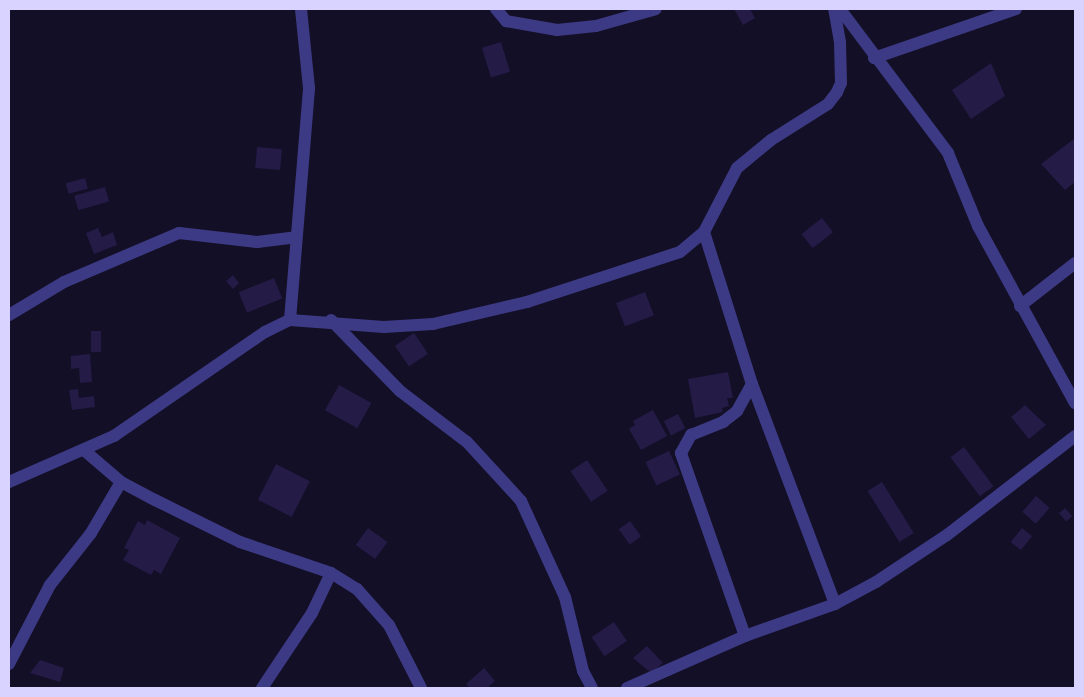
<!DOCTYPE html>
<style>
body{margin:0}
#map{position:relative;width:1084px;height:697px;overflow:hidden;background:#130f26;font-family:Lato,sans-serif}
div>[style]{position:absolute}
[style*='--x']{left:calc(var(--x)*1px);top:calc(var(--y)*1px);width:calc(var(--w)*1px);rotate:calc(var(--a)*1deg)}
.building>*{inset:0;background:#241b47;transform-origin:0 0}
.minor>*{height:12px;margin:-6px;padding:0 6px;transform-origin:6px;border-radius:6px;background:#3d3a85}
.tertiary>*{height:12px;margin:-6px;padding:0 6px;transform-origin:6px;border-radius:6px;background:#3d3a85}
span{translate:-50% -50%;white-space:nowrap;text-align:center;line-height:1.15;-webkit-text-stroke:5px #130f26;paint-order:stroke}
.frame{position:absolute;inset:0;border:10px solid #d9d4ff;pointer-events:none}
</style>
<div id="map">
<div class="building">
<i style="clip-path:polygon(734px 9px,750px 9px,755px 18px,743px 25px)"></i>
<i style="left:501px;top:42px;width:31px;height:20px;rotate:73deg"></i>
<i style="clip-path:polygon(991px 63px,1005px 96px,971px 119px,952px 90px)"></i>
<i style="clip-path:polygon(1075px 138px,1075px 182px,1065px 190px,1041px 164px)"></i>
<i style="left:257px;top:147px;width:25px;height:21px;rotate:5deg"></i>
<i style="left:85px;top:178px;width:11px;height:20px;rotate:75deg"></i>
<i style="left:105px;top:187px;width:15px;height:32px;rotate:74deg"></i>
<i style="left:822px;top:218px;width:18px;height:26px;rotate:52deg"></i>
<i style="clip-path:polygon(98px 228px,102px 237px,113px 232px,117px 245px,94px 254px,86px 233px)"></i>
<i style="clip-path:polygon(233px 275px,239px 283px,233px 289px,226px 281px)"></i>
<i style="left:274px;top:278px;width:22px;height:38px;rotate:68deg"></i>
<i style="left:645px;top:292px;width:25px;height:31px;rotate:69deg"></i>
<i style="left:91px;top:331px;width:10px;height:21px"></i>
<i style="left:414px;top:333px;width:25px;height:23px;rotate:56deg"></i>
<i style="clip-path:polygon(90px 354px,92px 382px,80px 383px,79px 368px,71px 369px,71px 356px)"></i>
<i style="clip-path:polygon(728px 372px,733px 398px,727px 398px,729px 406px,722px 408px,723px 412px,695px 418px,688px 379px)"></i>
<i style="left:339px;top:385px;width:37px;height:29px;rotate:29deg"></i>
<i style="clip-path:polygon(78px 389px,79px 398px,94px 396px,95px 407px,72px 410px,69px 390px)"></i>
<i style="clip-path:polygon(1025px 405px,1046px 425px,1029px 439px,1011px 417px)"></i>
<i style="clip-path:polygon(653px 410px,667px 436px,641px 450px,629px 429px,635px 425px,633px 421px)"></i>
<i style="left:678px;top:414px;width:16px;height:16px;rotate:63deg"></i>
<i style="left:964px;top:447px;width:49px;height:17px;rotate:53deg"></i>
<i style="left:669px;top:451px;width:26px;height:26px;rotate:65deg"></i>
<i style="left:587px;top:460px;width:37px;height:20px;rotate:56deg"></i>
<i style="left:276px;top:464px;width:38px;height:40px;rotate:27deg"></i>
<i style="left:882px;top:482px;width:60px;height:17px;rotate:58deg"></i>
<i style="left:1036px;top:496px;width:18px;height:21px;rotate:41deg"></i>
<i style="left:1065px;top:508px;width:11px;height:8px;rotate:49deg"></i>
<i style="clip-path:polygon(147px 520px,180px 538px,161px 574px,154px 570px,151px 575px,123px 560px,129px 550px,124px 548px,138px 521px,145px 525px)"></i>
<i style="left:630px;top:521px;width:19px;height:14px;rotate:54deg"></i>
<i style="left:368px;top:528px;width:24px;height:21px;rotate:36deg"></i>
<i style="left:1022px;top:528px;width:13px;height:18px;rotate:39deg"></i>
<i style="left:614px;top:622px;width:23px;height:27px;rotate:56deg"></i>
<i style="clip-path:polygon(647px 646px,663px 663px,651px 673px,633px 658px)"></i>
<i style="clip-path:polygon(40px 660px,64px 668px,60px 682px,30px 673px)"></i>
<i style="clip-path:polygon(484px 668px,495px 681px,487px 688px,470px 688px,466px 684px)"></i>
</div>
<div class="minor">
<i style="--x:496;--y:9;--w:16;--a:50"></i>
<i style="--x:506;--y:21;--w:52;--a:10"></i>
<i style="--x:557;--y:30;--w:39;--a:-6"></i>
<i style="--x:596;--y:26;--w:62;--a:-15.8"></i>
<i style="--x:874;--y:58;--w:150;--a:-19"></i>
<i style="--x:704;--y:232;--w:159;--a:72.5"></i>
<i style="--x:752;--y:384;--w:235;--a:69.3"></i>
<i style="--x:1020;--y:306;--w:70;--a:-38"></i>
<i style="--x:9;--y:315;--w:64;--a:-31"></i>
<i style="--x:64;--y:282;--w:125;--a:-23.1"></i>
<i style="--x:179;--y:233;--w:79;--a:6.6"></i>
<i style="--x:257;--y:242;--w:39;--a:-7"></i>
<i style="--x:290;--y:320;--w:233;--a:-85.3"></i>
<i style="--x:309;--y:88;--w:79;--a:-95.8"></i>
<i style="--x:331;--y:320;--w:99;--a:45.8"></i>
<i style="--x:400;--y:391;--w:84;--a:37.3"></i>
<i style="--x:467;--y:442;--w:80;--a:47.5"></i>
<i style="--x:521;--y:501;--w:106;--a:65.4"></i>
<i style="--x:565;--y:597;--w:76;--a:76.3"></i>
<i style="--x:583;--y:671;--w:19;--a:62"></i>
<i style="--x:85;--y:451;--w:48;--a:40.7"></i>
<i style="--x:121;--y:482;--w:38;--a:28"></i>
<i style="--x:155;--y:500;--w:95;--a:26.3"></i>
<i style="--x:240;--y:542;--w:96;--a:18.8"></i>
<i style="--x:331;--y:573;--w:31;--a:32"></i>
<i style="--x:357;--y:589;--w:48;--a:48.4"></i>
<i style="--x:389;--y:625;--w:71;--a:63.1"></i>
<i style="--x:9;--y:482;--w:115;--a:-23.7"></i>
<i style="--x:114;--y:436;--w:183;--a:-34.6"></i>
<i style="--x:265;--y:332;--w:28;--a:-26"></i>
<i style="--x:290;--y:320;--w:94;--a:4.3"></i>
<i style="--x:384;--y:327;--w:49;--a:-3.5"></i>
<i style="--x:433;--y:324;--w:97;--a:-13.2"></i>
<i style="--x:527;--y:302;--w:161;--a:-18.1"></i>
<i style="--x:680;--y:252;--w:31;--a:-40"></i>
<i style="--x:704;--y:232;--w:72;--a:-62.7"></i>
<i style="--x:737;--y:168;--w:44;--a:-39.5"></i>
<i style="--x:771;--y:140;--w:67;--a:-32.3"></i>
<i style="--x:828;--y:104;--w:15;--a:-53"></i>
<i style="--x:837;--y:92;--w:10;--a:-66"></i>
<i style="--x:841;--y:83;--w:41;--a:-91.4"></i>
<i style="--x:840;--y:42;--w:34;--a:-100"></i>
<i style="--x:745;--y:636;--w:194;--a:-109.3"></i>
<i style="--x:681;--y:453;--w:21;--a:-61"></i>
<i style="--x:691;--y:435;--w:35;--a:-22"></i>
<i style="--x:723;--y:422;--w:18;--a:-38"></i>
<i style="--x:737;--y:411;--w:31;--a:-61"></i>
<i style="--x:9;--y:664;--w:89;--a:-62.6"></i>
<i style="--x:50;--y:585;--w:66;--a:-51.7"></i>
<i style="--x:91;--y:533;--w:59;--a:-59.5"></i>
<i style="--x:262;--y:688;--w:90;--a:-56.3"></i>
<i style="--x:312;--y:613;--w:44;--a:-64.6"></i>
<i style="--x:627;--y:688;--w:129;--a:-23.8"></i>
<i style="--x:745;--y:636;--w:96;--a:-19.6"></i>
<i style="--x:835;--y:604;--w:47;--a:-28.2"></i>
<i style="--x:876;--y:582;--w:85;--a:-33.5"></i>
<i style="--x:947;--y:535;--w:162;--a:-37.7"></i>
</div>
<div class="tertiary">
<i style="--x:840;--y:9;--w:180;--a:53.1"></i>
<i style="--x:948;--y:153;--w:79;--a:67.7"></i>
<i style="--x:978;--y:226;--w:202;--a:61.3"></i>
</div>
<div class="frame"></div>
</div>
